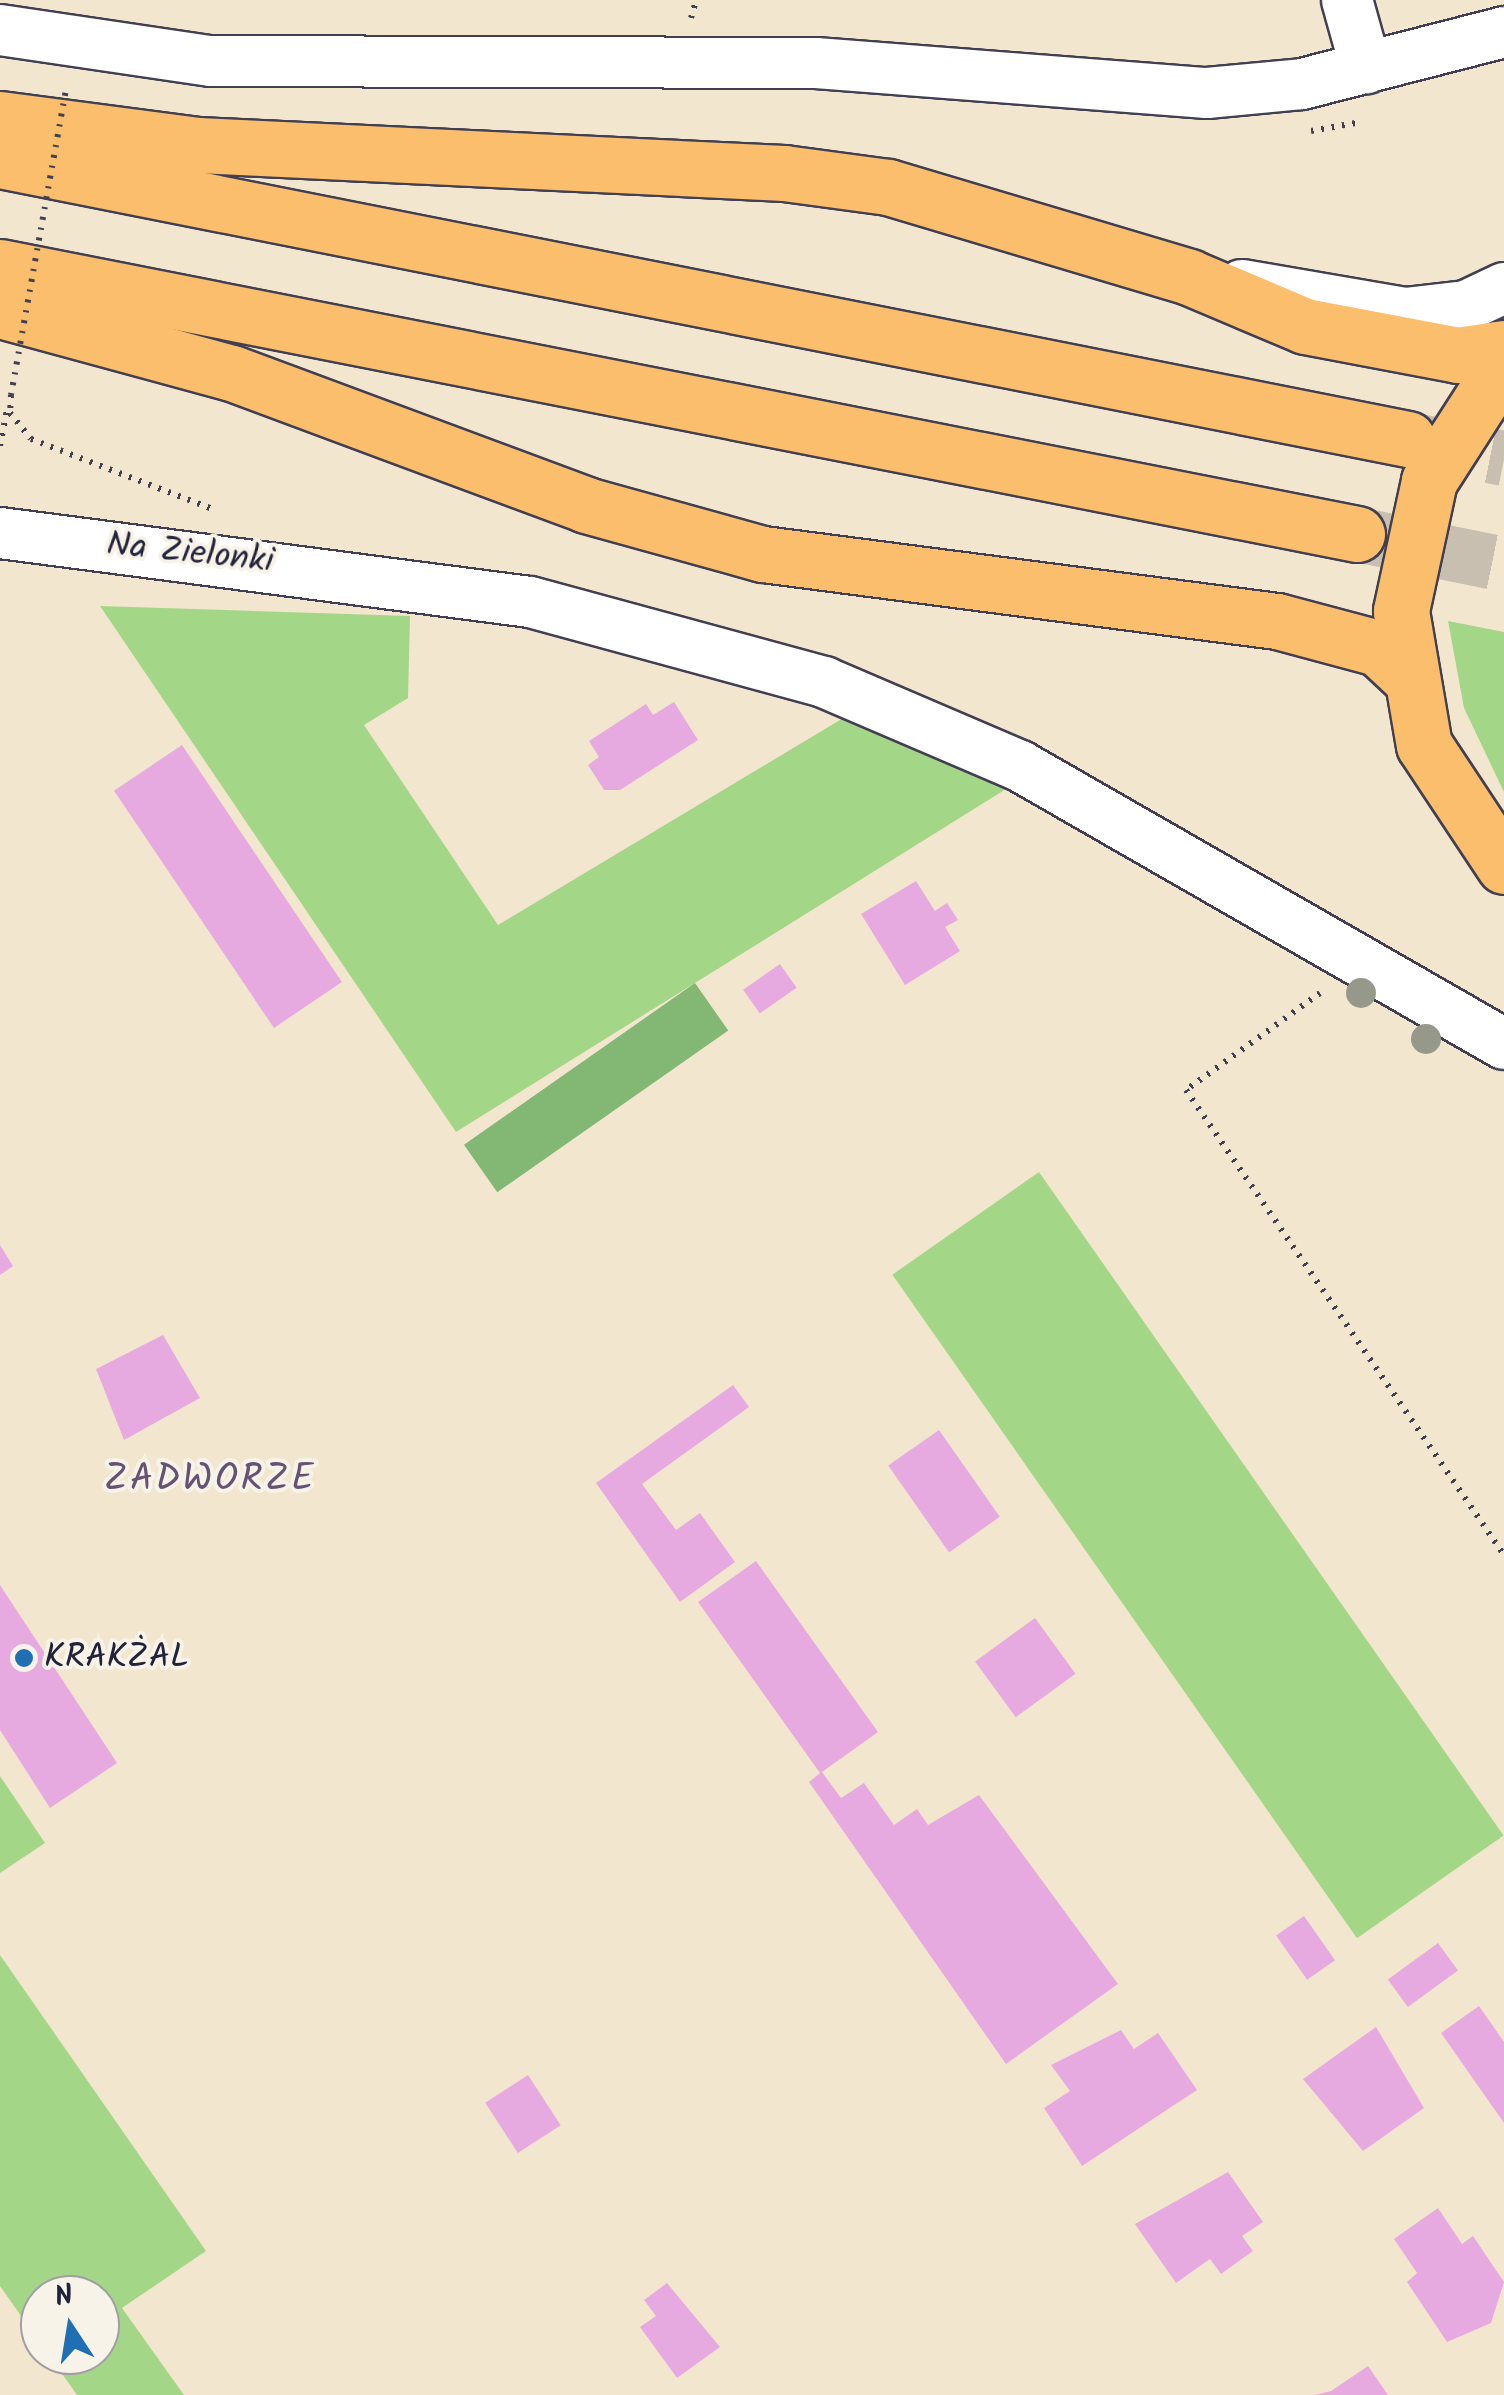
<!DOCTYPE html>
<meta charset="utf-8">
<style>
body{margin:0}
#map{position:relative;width:1504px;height:2395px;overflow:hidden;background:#f3e6cf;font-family:Kalam,sans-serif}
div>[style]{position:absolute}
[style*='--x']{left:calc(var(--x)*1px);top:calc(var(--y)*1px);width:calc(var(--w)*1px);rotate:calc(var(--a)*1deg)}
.green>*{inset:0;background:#a3d787;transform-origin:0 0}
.forest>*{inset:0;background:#82b874;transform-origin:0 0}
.building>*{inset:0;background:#e6aae1;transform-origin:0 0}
.highway-tunnel>*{height:55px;margin-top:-27.5px;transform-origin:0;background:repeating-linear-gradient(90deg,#c9bfb1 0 55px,transparent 0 83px)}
.path>*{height:6px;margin-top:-3px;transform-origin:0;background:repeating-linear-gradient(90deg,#413f51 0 2.5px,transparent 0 10.5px)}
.roads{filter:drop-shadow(2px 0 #413f51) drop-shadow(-2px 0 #413f51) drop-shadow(0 2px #413f51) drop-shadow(0 -2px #413f51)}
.minor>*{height:50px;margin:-25px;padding:0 25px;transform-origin:25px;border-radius:25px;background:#fff}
.major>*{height:55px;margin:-27.5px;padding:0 27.5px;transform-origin:27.5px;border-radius:27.5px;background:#fabe6d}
.highway>*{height:55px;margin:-27.5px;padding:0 27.5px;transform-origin:27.5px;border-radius:27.5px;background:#fabe6d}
.path-bridge>*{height:6px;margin-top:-3px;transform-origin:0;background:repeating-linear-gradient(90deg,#413f51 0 2.5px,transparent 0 10.5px)}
.trees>*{width:30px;height:30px;margin:-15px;border-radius:50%;background:#96988a}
.dots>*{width:28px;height:28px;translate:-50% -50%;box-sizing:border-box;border:5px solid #f7f3e8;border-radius:50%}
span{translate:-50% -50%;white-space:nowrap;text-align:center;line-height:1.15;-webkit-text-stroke:8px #f7f3e8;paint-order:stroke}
.street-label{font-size:35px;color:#22223b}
.poi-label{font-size:35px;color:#22223b}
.left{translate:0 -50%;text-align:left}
.neighbourhood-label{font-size:38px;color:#675275;letter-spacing:2.5px}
.north{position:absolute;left:20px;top:2275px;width:100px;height:100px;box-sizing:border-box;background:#f7f3e8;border:2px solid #a29fa3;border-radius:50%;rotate:348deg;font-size:28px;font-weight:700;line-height:40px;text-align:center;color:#22223b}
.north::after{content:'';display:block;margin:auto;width:35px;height:45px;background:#1f6fb2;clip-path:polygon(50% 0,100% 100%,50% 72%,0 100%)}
</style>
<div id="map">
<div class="green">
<i style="clip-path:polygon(100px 606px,410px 616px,408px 698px,364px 725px,498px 925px,875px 699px,1006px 789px,456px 1132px)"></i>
<i style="clip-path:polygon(1448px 621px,1504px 632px,1504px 792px,1464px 708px)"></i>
<i style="left:1039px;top:1172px;width:810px;height:179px;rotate:55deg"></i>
<i style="clip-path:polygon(0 1776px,45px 1843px,0 1873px)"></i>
<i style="clip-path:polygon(0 1955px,206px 2251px,122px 2308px,184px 2395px,77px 2395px,49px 2355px,100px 2355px,100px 2295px,40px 2295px,40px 2343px,0 2286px)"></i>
</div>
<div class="forest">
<i style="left:695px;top:983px;width:58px;height:282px;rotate:55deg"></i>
</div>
<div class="building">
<i style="clip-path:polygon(674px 702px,698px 740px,620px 790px,604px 790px,588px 765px,599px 757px,589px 741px,646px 704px,653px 715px)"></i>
<i style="left:182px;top:745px;width:286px;height:82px;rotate:56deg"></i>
<i style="clip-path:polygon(916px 881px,935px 911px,947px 903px,958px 920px,945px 927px,960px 951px,905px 985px,861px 914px)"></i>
<i style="left:780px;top:964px;width:29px;height:45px;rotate:55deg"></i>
<i style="clip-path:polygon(0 1245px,13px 1266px,0 1275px)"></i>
<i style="clip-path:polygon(163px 1335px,200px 1398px,124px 1440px,96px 1369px)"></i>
<i style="clip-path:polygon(733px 1385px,749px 1407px,642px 1484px,676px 1530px,700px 1513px,735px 1562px,680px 1602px,596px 1483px)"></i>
<i style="left:939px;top:1430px;width:106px;height:62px;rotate:55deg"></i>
<i style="clip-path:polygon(756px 1561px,878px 1732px,822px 1772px,841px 1798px,864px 1783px,894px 1825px,917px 1809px,928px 1825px,979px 1795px,1118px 1984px,1006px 2064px,809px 1782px,820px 1773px,698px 1602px)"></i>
<i style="clip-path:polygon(0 1585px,117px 1763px,50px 1808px,0 1730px)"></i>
<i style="left:1035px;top:1618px;width:69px;height:74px;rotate:54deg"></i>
<i style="left:1304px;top:1916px;width:54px;height:34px;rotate:55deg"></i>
<i style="left:1438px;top:1943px;width:34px;height:62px;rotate:54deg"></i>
<i style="clip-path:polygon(1479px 2006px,1504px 2042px,1504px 2123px,1441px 2033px)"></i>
<i style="clip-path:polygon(1376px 2027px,1424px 2108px,1363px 2151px,1303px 2079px)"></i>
<i style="clip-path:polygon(1121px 2030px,1134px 2049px,1158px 2033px,1197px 2090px,1082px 2166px,1044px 2108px,1070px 2091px,1051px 2065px)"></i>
<i style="left:528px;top:2075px;width:60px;height:51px;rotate:57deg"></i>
<i style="clip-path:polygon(1228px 2172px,1263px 2222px,1242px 2236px,1253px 2251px,1221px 2274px,1210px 2259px,1176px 2283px,1135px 2224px)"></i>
<i style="clip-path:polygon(1438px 2208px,1462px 2244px,1473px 2236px,1504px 2282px,1491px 2323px,1447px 2342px,1407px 2282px,1417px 2273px,1394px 2239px)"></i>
<i style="clip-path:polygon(667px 2283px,720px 2347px,677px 2378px,640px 2327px,656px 2316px,644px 2300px)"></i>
<i style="clip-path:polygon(1368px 2366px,1388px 2395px,1315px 2395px,1331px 2391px)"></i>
</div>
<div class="highway-tunnel">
<i style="--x:1409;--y:439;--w:97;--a:11.3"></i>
<i style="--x:1357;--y:534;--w:150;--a:11.5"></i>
</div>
<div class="path">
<i style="--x:691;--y:18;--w:19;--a:-74"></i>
<i style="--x:1311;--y:131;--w:51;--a:-10.2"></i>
<i style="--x:11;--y:395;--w:18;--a:93"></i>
<i style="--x:10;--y:413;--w:33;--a:51"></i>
<i style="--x:31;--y:439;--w:197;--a:21.1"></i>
<i style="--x:0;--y:446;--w:36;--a:-79"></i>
<i style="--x:1320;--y:993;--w:165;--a:144.1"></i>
<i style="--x:1186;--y:1090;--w:563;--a:55.63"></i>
</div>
<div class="roads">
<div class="minor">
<i style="--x:1347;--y:0;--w:71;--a:74.4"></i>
<i style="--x:0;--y:30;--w:213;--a:8.4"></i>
<i style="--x:211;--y:61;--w:605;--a:0.19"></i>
<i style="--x:816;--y:63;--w:392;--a:4.4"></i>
<i style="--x:1207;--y:93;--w:95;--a:-5.4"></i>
<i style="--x:1302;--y:84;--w:209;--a:-14.4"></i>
<i style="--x:1242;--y:285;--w:165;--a:9.7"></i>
<i style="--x:1405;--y:313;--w:61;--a:-6.5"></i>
<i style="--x:1466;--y:306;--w:42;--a:-25.3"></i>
<i style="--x:0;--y:533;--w:534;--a:7.42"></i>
<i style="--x:530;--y:602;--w:305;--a:15.2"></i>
<i style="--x:824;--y:682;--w:213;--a:23.2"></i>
<i style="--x:1020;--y:766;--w:558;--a:29.87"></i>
</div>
<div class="major">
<i style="--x:1504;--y:364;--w:139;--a:122.7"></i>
<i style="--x:1429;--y:481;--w:133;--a:102.2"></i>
<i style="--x:1401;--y:611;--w:136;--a:80.3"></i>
<i style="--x:1424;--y:745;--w:145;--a:56.5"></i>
</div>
<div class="highway">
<i style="--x:0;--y:119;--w:200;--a:7.5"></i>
<i style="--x:198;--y:145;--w:587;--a:2.74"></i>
<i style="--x:784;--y:173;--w:105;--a:7.7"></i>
<i style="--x:888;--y:187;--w:314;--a:16.6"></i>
<i style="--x:1189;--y:277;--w:126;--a:22.9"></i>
<i style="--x:1305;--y:326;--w:156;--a:10.7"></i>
<i style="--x:1458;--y:355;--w:47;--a:-8.7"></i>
<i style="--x:0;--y:160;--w:1435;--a:11.21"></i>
<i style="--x:0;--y:267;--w:1383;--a:11.13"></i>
<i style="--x:0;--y:310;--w:240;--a:15.2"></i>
<i style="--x:232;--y:373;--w:378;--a:20.4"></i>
<i style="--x:586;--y:505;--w:184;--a:15.5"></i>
<i style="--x:763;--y:554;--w:518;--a:7.43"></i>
<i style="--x:1277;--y:621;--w:105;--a:15"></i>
<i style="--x:1378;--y:648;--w:38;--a:43"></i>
</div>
</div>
<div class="path-bridge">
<i style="--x:11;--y:395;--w:311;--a:-79.8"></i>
</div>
<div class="trees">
<i style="left:1361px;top:993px"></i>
<i style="left:1426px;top:1039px"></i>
</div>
<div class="dots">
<i style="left:24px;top:1658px;background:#1f6fb2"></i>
</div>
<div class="street-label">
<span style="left:190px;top:554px;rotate:6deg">Na Zielonki</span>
</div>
<div class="poi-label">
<span class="left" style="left:44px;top:1658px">KRAKŻAL</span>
</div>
<div class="neighbourhood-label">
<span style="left:210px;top:1481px">ZADWORZE</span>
</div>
<div class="north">N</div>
</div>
